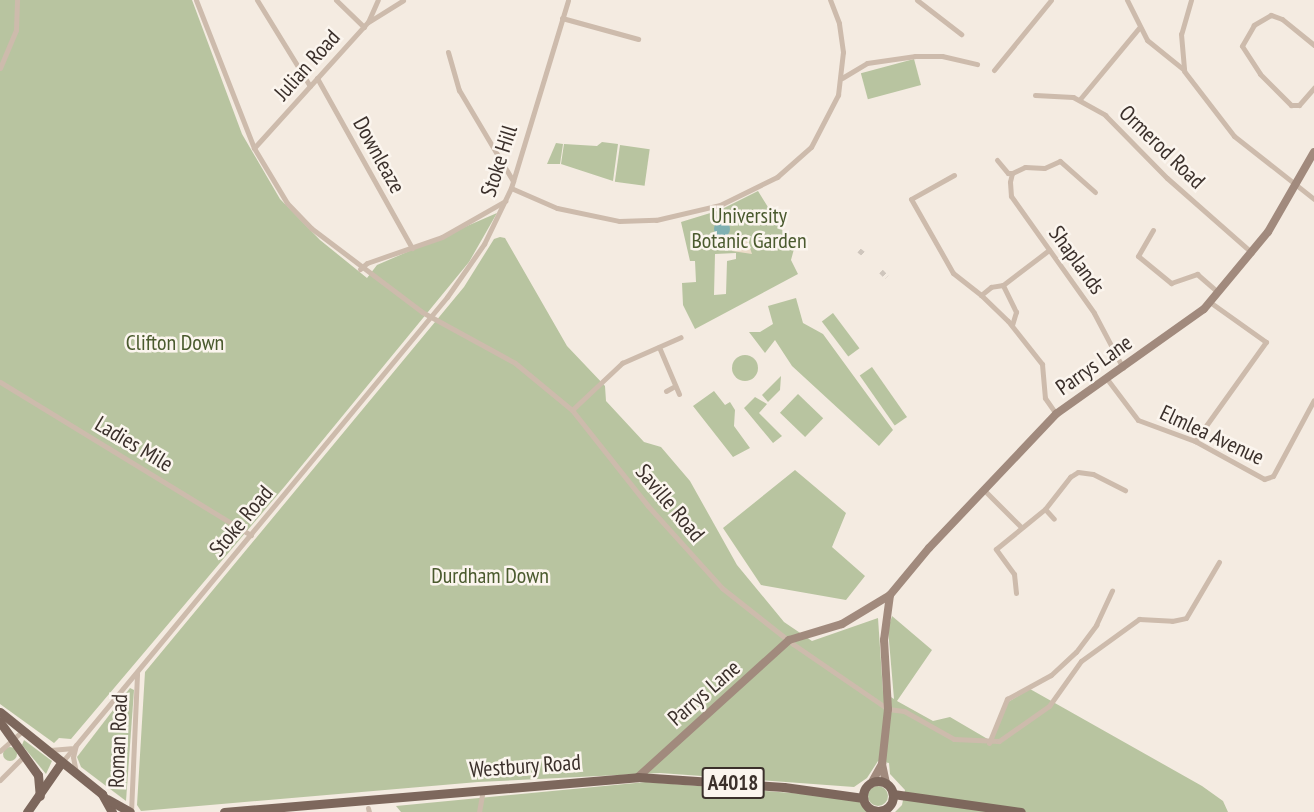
<!DOCTYPE html>
<style>
body{margin:0}
#map{position:relative;width:1314px;height:812px;overflow:hidden;background:#f4ebe1;font-family:"PT Sans Narrow",sans-serif}
div>[style]{position:absolute}
[style*='--x']{left:calc(var(--x)*1px);top:calc(var(--y)*1px);width:calc(var(--w)*1px);rotate:calc(var(--a)*1deg)}
.green>*{inset:0;background:#b8c4a0;transform-origin:0 0}
.round{border-radius:50%}
.plaza>*{inset:0;background:#ecdcc8}
.water>*{inset:0;background:#7fb0b2}
.street-tunnel>*{height:5px;margin-top:-2.5px;transform-origin:0;background:repeating-linear-gradient(90deg,#cfc6bd 0 5px,transparent 0 7.5px)}
.street>*{height:5px;margin:-2.5px;padding:0 2.5px;transform-origin:2.5px;border-radius:2.5px;background:#cdbbac}
.secondary>*{height:8px;margin:-4px;padding:0 4px;transform-origin:4px;border-radius:4px;background:#a18a7d}
.primary>*{height:9px;margin:-4.5px;padding:0 4.5px;transform-origin:4.5px;border-radius:4.5px;background:#7d675c}
.primary>.ring{margin:-4.5px;padding:0;box-sizing:content-box;background:none;border:9px solid #7d675c;border-radius:50%}
span{translate:-50% -50%;white-space:nowrap;text-align:center;line-height:1.15;-webkit-text-stroke:5px #fbf5ee;paint-order:stroke}
.shield-label span{padding:2px 4px;background:#fbf5ee;border:2px solid;border-radius:4px;-webkit-text-stroke-width:0}
.shield-label{font-size:21px;color:#3b302b;font-weight:700}
.street-label{font-size:22px;color:#3b302b}
.park-label{font-size:22px;color:#4a5a2e}
</style>
<div id="map">
<div class="green">
<i style="clip-path:polygon(0 0,192px 0,242px 134px,280px 199px,320px 240px,367px 278px,377px 265px,497px 213px,469px 262px,285px 486px,71px 739px,59px 738px,54px 743px,0 704px)"></i>
<i style="left:914px;top:59px;width:27px;height:55px;rotate:75deg"></i>
<i style="clip-path:polygon(602px 142px,618px 144px,613px 181px,561px 164px,564px 144px,597px 146px)"></i>
<i style="clip-path:polygon(556px 143px,563px 144px,560px 164px,547px 164px)"></i>
<i style="left:620px;top:145px;width:30px;height:37px;rotate:8deg"></i>
<i style="clip-path:polygon(evenodd,758px 191px,794px 249px,791px 260px,798px 274px,695px 329px,683px 305px,682px 283px,696px 282px,695px 261px,690px 261px,681px 222px,720px 210px,758px 191px,736px 253px,736px 259px,727px 261px,726px 294px,714px 295px,715px 254px,736px 253px)"></i>
<i style="clip-path:polygon(500px 237px,505px 238px,567px 346px,605px 386px,606px 401px,644px 442px,661px 447px,690px 481px,737px 565px,784px 622px,812px 641px,878px 618px,883px 692px,894px 699px,888px 629px,892px 616px,932px 650px,897px 701px,933px 721px,950px 717px,991px 741px,1008px 702px,1030px 689px,1202px 786px,1223px 801px,1228px 812px,895px 812px,902px 805px,905px 790px,890px 774px,889px 763px,878px 761px,867px 778px,854px 787px,660px 773px,478px 782px,141px 811px,137px 805px,145px 672px,464px 287px,494px 239px)"></i>
<i style="clip-path:polygon(796px 298px,803px 323px,823px 334px,893px 430px,879px 446px,792px 366px,775px 340px,765px 353px,749px 332px,760px 332px,773px 324px,768px 306px)"></i>
<i style="left:833px;top:313px;width:44px;height:14px;rotate:53deg"></i>
<i class="round" style="left:732px;top:355px;width:26px;height:26px"></i>
<i style="left:872px;top:367px;width:61px;height:15px;rotate:55deg"></i>
<i style="clip-path:polygon(781px 376px,780px 390px,768px 402px,762px 395px)"></i>
<i style="clip-path:polygon(714px 391px,725px 405px,730px 402px,735px 410px,734px 426px,750px 448px,733px 457px,693px 406px)"></i>
<i style="left:798px;top:394px;width:35px;height:26px;rotate:44deg"></i>
<i style="clip-path:polygon(755px 397px,767px 404px,759px 413px,782px 436px,773px 443px,744px 408px)"></i>
<i style="clip-path:polygon(795px 470px,846px 513px,832px 547px,865px 576px,846px 600px,761px 585px,723px 528px)"></i>
<i style="clip-path:polygon(130px 688px,134px 690px,126px 801px,81px 767px,77px 757px)"></i>
<i style="clip-path:polygon(24px 740px,52px 761px,46px 774px,22px 745px)"></i>
<i class="round" style="left:3px;top:747px;width:14px;height:14px"></i>
<i style="clip-path:polygon(646px 782px,858px 798px,870px 812px,401px 812px,396px 806px)"></i>
<i class="round" style="left:868px;top:786px;width:20px;height:20px"></i>
</div>
<div class="plaza">
<i style="clip-path:polygon(735px 237px,747px 239px,752px 254px,732px 251px)"></i>
</div>
<div class="water">
<i class="round" style="left:714px;top:221px;width:16px;height:16px"></i>
</div>
<div class="street-tunnel">
<i style="--x:859;--y:250;--w:6;--a:39"></i>
<i style="--x:881;--y:271;--w:8;--a:45"></i>
</div>
<div class="street">
<i style="--x:196;--y:0;--w:159;--a:68.6"></i>
<i style="--x:254;--y:148;--w:64;--a:59"></i>
<i style="--x:287;--y:203;--w:35;--a:46"></i>
<i style="--x:311;--y:228;--w:139;--a:37.1"></i>
<i style="--x:422;--y:312;--w:106;--a:28.7"></i>
<i style="--x:515;--y:363;--w:74;--a:39.5"></i>
<i style="--x:572;--y:410;--w:122;--a:51.6"></i>
<i style="--x:648;--y:506;--w:110;--a:47.9"></i>
<i style="--x:722;--y:588;--w:90;--a:38.3"></i>
<i style="--x:793;--y:644;--w:115;--a:34.4"></i>
<i style="--x:888;--y:709;--w:16;--a:7"></i>
<i style="--x:904;--y:711;--w:57;--a:29.2"></i>
<i style="--x:954;--y:739;--w:45;--a:2.5"></i>
<i style="--x:999;--y:741;--w:61;--a:-35"></i>
<i style="--x:1049;--y:706;--w:55;--a:-54.6"></i>
<i style="--x:1081;--y:661;--w:72;--a:-35.9"></i>
<i style="--x:1139;--y:619;--w:33;--a:3"></i>
<i style="--x:1172;--y:621;--w:14;--a:-12"></i>
<i style="--x:1186;--y:618;--w:65;--a:-59.5"></i>
<i style="--x:257;--y:0;--w:101;--a:58.4"></i>
<i style="--x:336;--y:0;--w:39;--a:44"></i>
<i style="--x:917;--y:0;--w:56;--a:37.7"></i>
<i style="--x:1127;--y:0;--w:45;--a:63.4"></i>
<i style="--x:1147;--y:40;--w:46;--a:38.9"></i>
<i style="--x:1191;--y:0;--w:35;--a:106"></i>
<i style="--x:1181;--y:34;--w:37;--a:85"></i>
<i style="--x:1184;--y:71;--w:82;--a:52.4"></i>
<i style="--x:1234;--y:136;--w:102;--a:38.2"></i>
<i style="--x:562;--y:18;--w:79;--a:15.4"></i>
<i style="--x:370;--y:21;--w:39;--a:-32"></i>
<i style="--x:1314;--y:45;--w:41;--a:-140.9"></i>
<i style="--x:1282;--y:19;--w:12;--a:-160"></i>
<i style="--x:1271;--y:15;--w:20;--a:150"></i>
<i style="--x:1254;--y:25;--w:24;--a:120"></i>
<i style="--x:1242;--y:46;--w:33;--a:57"></i>
<i style="--x:1260;--y:74;--w:44;--a:45"></i>
<i style="--x:1291;--y:105;--w:8;--a:0"></i>
<i style="--x:1299;--y:105;--w:23;--a:-49"></i>
<i style="--x:448;--y:52;--w:40;--a:74"></i>
<i style="--x:459;--y:90;--w:106;--a:59.3"></i>
<i style="--x:0;--y:68;--w:41;--a:-67.2"></i>
<i style="--x:16;--y:30;--w:30;--a:-88"></i>
<i style="--x:994;--y:70;--w:90;--a:-50.8"></i>
<i style="--x:317;--y:78;--w:195;--a:60.8"></i>
<i style="--x:842;--y:78;--w:29;--a:-31"></i>
<i style="--x:867;--y:63;--w:49;--a:-8.3"></i>
<i style="--x:915;--y:56;--w:27;--a:0"></i>
<i style="--x:942;--y:56;--w:36;--a:13"></i>
<i style="--x:1035;--y:95;--w:38;--a:3"></i>
<i style="--x:1073;--y:97;--w:37;--a:29"></i>
<i style="--x:1105;--y:115;--w:88;--a:45.5"></i>
<i style="--x:1167;--y:178;--w:113;--a:41.4"></i>
<i style="--x:1080;--y:99;--w:92;--a:-50.3"></i>
<i style="--x:254;--y:148;--w:170;--a:-47.9"></i>
<i style="--x:368;--y:22;--w:24;--a:-66"></i>
<i style="--x:997;--y:160;--w:17;--a:50"></i>
<i style="--x:1008;--y:173;--w:4;--a:0"></i>
<i style="--x:954;--y:175;--w:49;--a:150.8"></i>
<i style="--x:911;--y:199;--w:85;--a:60.4"></i>
<i style="--x:953;--y:273;--w:36;--a:38"></i>
<i style="--x:511;--y:188;--w:50;--a:23.5"></i>
<i style="--x:557;--y:208;--w:63;--a:11.8"></i>
<i style="--x:619;--y:221;--w:37;--a:-2"></i>
<i style="--x:656;--y:220;--w:66;--a:-13.2"></i>
<i style="--x:720;--y:205;--w:64;--a:-26.2"></i>
<i style="--x:777;--y:177;--w:45;--a:-41.4"></i>
<i style="--x:811;--y:147;--w:59;--a:-62.6"></i>
<i style="--x:838;--y:95;--w:43;--a:-83.4"></i>
<i style="--x:843;--y:52;--w:29;--a:-98"></i>
<i style="--x:839;--y:23;--w:25;--a:-111"></i>
<i style="--x:1095;--y:192;--w:47;--a:-138.5"></i>
<i style="--x:1060;--y:161;--w:17;--a:156"></i>
<i style="--x:1044;--y:168;--w:19;--a:-177"></i>
<i style="--x:1025;--y:167;--w:14;--a:155"></i>
<i style="--x:1012;--y:173;--w:9;--a:103"></i>
<i style="--x:1010;--y:182;--w:14;--a:86"></i>
<i style="--x:1011;--y:196;--w:143;--a:54.6"></i>
<i style="--x:1094;--y:313;--w:62;--a:62.2"></i>
<i style="--x:1153;--y:230;--w:30;--a:120"></i>
<i style="--x:1138;--y:256;--w:43;--a:39.3"></i>
<i style="--x:1171;--y:283;--w:28;--a:-19"></i>
<i style="--x:1197;--y:274;--w:28;--a:41"></i>
<i style="--x:360;--y:269;--w:9;--a:-41"></i>
<i style="--x:367;--y:263;--w:79;--a:-19.1"></i>
<i style="--x:442;--y:237;--w:73;--a:-29.7"></i>
<i style="--x:1003;--y:285;--w:58;--a:-37.3"></i>
<i style="--x:1012;--y:325;--w:14;--a:-73"></i>
<i style="--x:1016;--y:312;--w:30;--a:-116"></i>
<i style="--x:1003;--y:285;--w:12;--a:171"></i>
<i style="--x:991;--y:287;--w:13;--a:141"></i>
<i style="--x:981;--y:295;--w:37;--a:44"></i>
<i style="--x:1008;--y:321;--w:55;--a:51.7"></i>
<i style="--x:1042;--y:364;--w:34;--a:85"></i>
<i style="--x:1045;--y:398;--w:19;--a:55"></i>
<i style="--x:659;--y:347;--w:51;--a:66.9"></i>
<i style="--x:1107;--y:379;--w:51;--a:52.9"></i>
<i style="--x:1138;--y:420;--w:61;--a:20.2"></i>
<i style="--x:1195;--y:441;--w:79;--a:28.8"></i>
<i style="--x:1264;--y:479;--w:9;--a:-18"></i>
<i style="--x:1273;--y:476;--w:86;--a:-61.7"></i>
<i style="--x:0;--y:382;--w:294;--a:31.4"></i>
<i style="--x:666;--y:391;--w:10;--a:-29"></i>
<i style="--x:572;--y:410;--w:69;--a:-43.2"></i>
<i style="--x:622;--y:363;--w:64;--a:-23.8"></i>
<i style="--x:1195;--y:441;--w:122;--a:-54.4"></i>
<i style="--x:1266;--y:342;--w:69;--a:-144.5"></i>
<i style="--x:984;--y:490;--w:51;--a:45"></i>
<i style="--x:1045;--y:509;--w:13;--a:48"></i>
<i style="--x:1016;--y:593;--w:19;--a:-96"></i>
<i style="--x:1014;--y:574;--w:31;--a:-126"></i>
<i style="--x:996;--y:549;--w:63;--a:-39.2"></i>
<i style="--x:1045;--y:509;--w:41;--a:-52"></i>
<i style="--x:1070;--y:477;--w:9;--a:-32"></i>
<i style="--x:1078;--y:472;--w:15;--a:8"></i>
<i style="--x:1093;--y:474;--w:36;--a:27"></i>
<i style="--x:989;--y:743;--w:48;--a:-67.8"></i>
<i style="--x:1007;--y:699;--w:50;--a:-28.6"></i>
<i style="--x:1051;--y:675;--w:34;--a:-43"></i>
<i style="--x:1076;--y:652;--w:34;--a:-53"></i>
<i style="--x:1096;--y:625;--w:38;--a:-65"></i>
<i style="--x:76;--y:745;--w:12;--a:104"></i>
<i style="--x:73;--y:757;--w:15;--a:79"></i>
<i style="--x:50;--y:750;--w:21;--a:-5"></i>
<i style="--x:0;--y:751;--w:31;--a:-42"></i>
<i style="--x:62;--y:762;--w:604;--a:-50.38"></i>
<i style="--x:447;--y:297;--w:65;--a:-55.1"></i>
<i style="--x:484;--y:244;--w:62;--a:-64.3"></i>
<i style="--x:511;--y:188;--w:196;--a:-73.1"></i>
<i style="--x:0;--y:780;--w:34;--a:-45"></i>
<i style="--x:368;--y:808;--w:4;--a:76"></i>
<i style="--x:131;--y:812;--w:139;--a:-87.5"></i>
<i style="--x:479;--y:812;--w:22;--a:-80"></i>
</div>
<div class="secondary">
<i style="--x:638;--y:777;--w:204;--a:-42.2"></i>
<i style="--x:789;--y:640;--w:55;--a:-16.8"></i>
<i style="--x:842;--y:624;--w:56;--a:-31.1"></i>
<i style="--x:890;--y:595;--w:61;--a:-50.3"></i>
<i style="--x:929;--y:548;--w:185;--a:-46.5"></i>
<i style="--x:1056;--y:414;--w:181;--a:-35.4"></i>
<i style="--x:1204;--y:309;--w:100;--a:-50.3"></i>
<i style="--x:1268;--y:232;--w:92;--a:-60.1"></i>
<i style="--x:872;--y:782;--w:21;--a:-61"></i>
<i style="--x:886;--y:783;--w:19;--a:-102"></i>
<i style="--x:882;--y:764;--w:55;--a:-83.8"></i>
<i style="--x:888;--y:709;--w:69;--a:-93.3"></i>
<i style="--x:884;--y:640;--w:45;--a:-82.4"></i>
<i style="--x:874;--y:812;--w:1;--a:-90"></i>
</div>
<div class="primary">
<i style="--x:0;--y:712;--w:131;--a:38.8"></i>
<i style="--x:102;--y:794;--w:21;--a:61"></i>
<i style="--x:0;--y:722;--w:65;--a:54.4"></i>
<i style="--x:38;--y:775;--w:21;--a:85"></i>
<i class="ring" style="left:863px;top:781px;width:21px;height:21px"></i>
<i style="--x:893;--y:794;--w:129;--a:8"></i>
<i style="--x:107;--y:799;--w:26;--a:29"></i>
<i style="--x:27;--y:812;--w:60;--a:-55.2"></i>
<i style="--x:224;--y:812;--w:415;--a:-4.8"></i>
<i style="--x:638;--y:777;--w:146;--a:3.9"></i>
<i style="--x:784;--y:787;--w:80;--a:7.9"></i>
</div>
<div class="shield-label">
<span style="left:733px;top:783px">A4018</span>
</div>
<div class="street-label">
<span style="left:307px;top:65px;rotate:-48deg">Julian Road</span>
<span style="left:1162px;top:147px;rotate:44deg">Ormerod Road</span>
<span style="left:379px;top:155px;rotate:61deg">Downleaze</span>
<span style="left:499px;top:161px;rotate:-72deg">Stoke Hill</span>
<span style="left:1077px;top:260px;rotate:54deg">Shaplands</span>
<span style="left:1094px;top:365px;rotate:-35deg">Parrys Lane</span>
<span style="left:1212px;top:435px;rotate:25deg">Elmlea Avenue</span>
<span style="left:134px;top:444px;rotate:31deg">Ladies Mile</span>
<span style="left:670px;top:503px;rotate:50deg">Saville Road</span>
<span style="left:241px;top:521px;rotate:-50deg">Stoke Road</span>
<span style="left:704px;top:693px;rotate:-41deg">Parrys Lane</span>
<span style="left:118px;top:741px;rotate:-88deg">Roman Road</span>
<span style="left:525px;top:766px;rotate:-4deg">Westbury Road</span>
</div>
<div class="park-label">
<span style="left:749px;top:228px">University<br>Botanic Garden</span>
<span style="left:175px;top:343px">Clifton Down</span>
<span style="left:490px;top:576px">Durdham Down</span>
</div>
</div>
